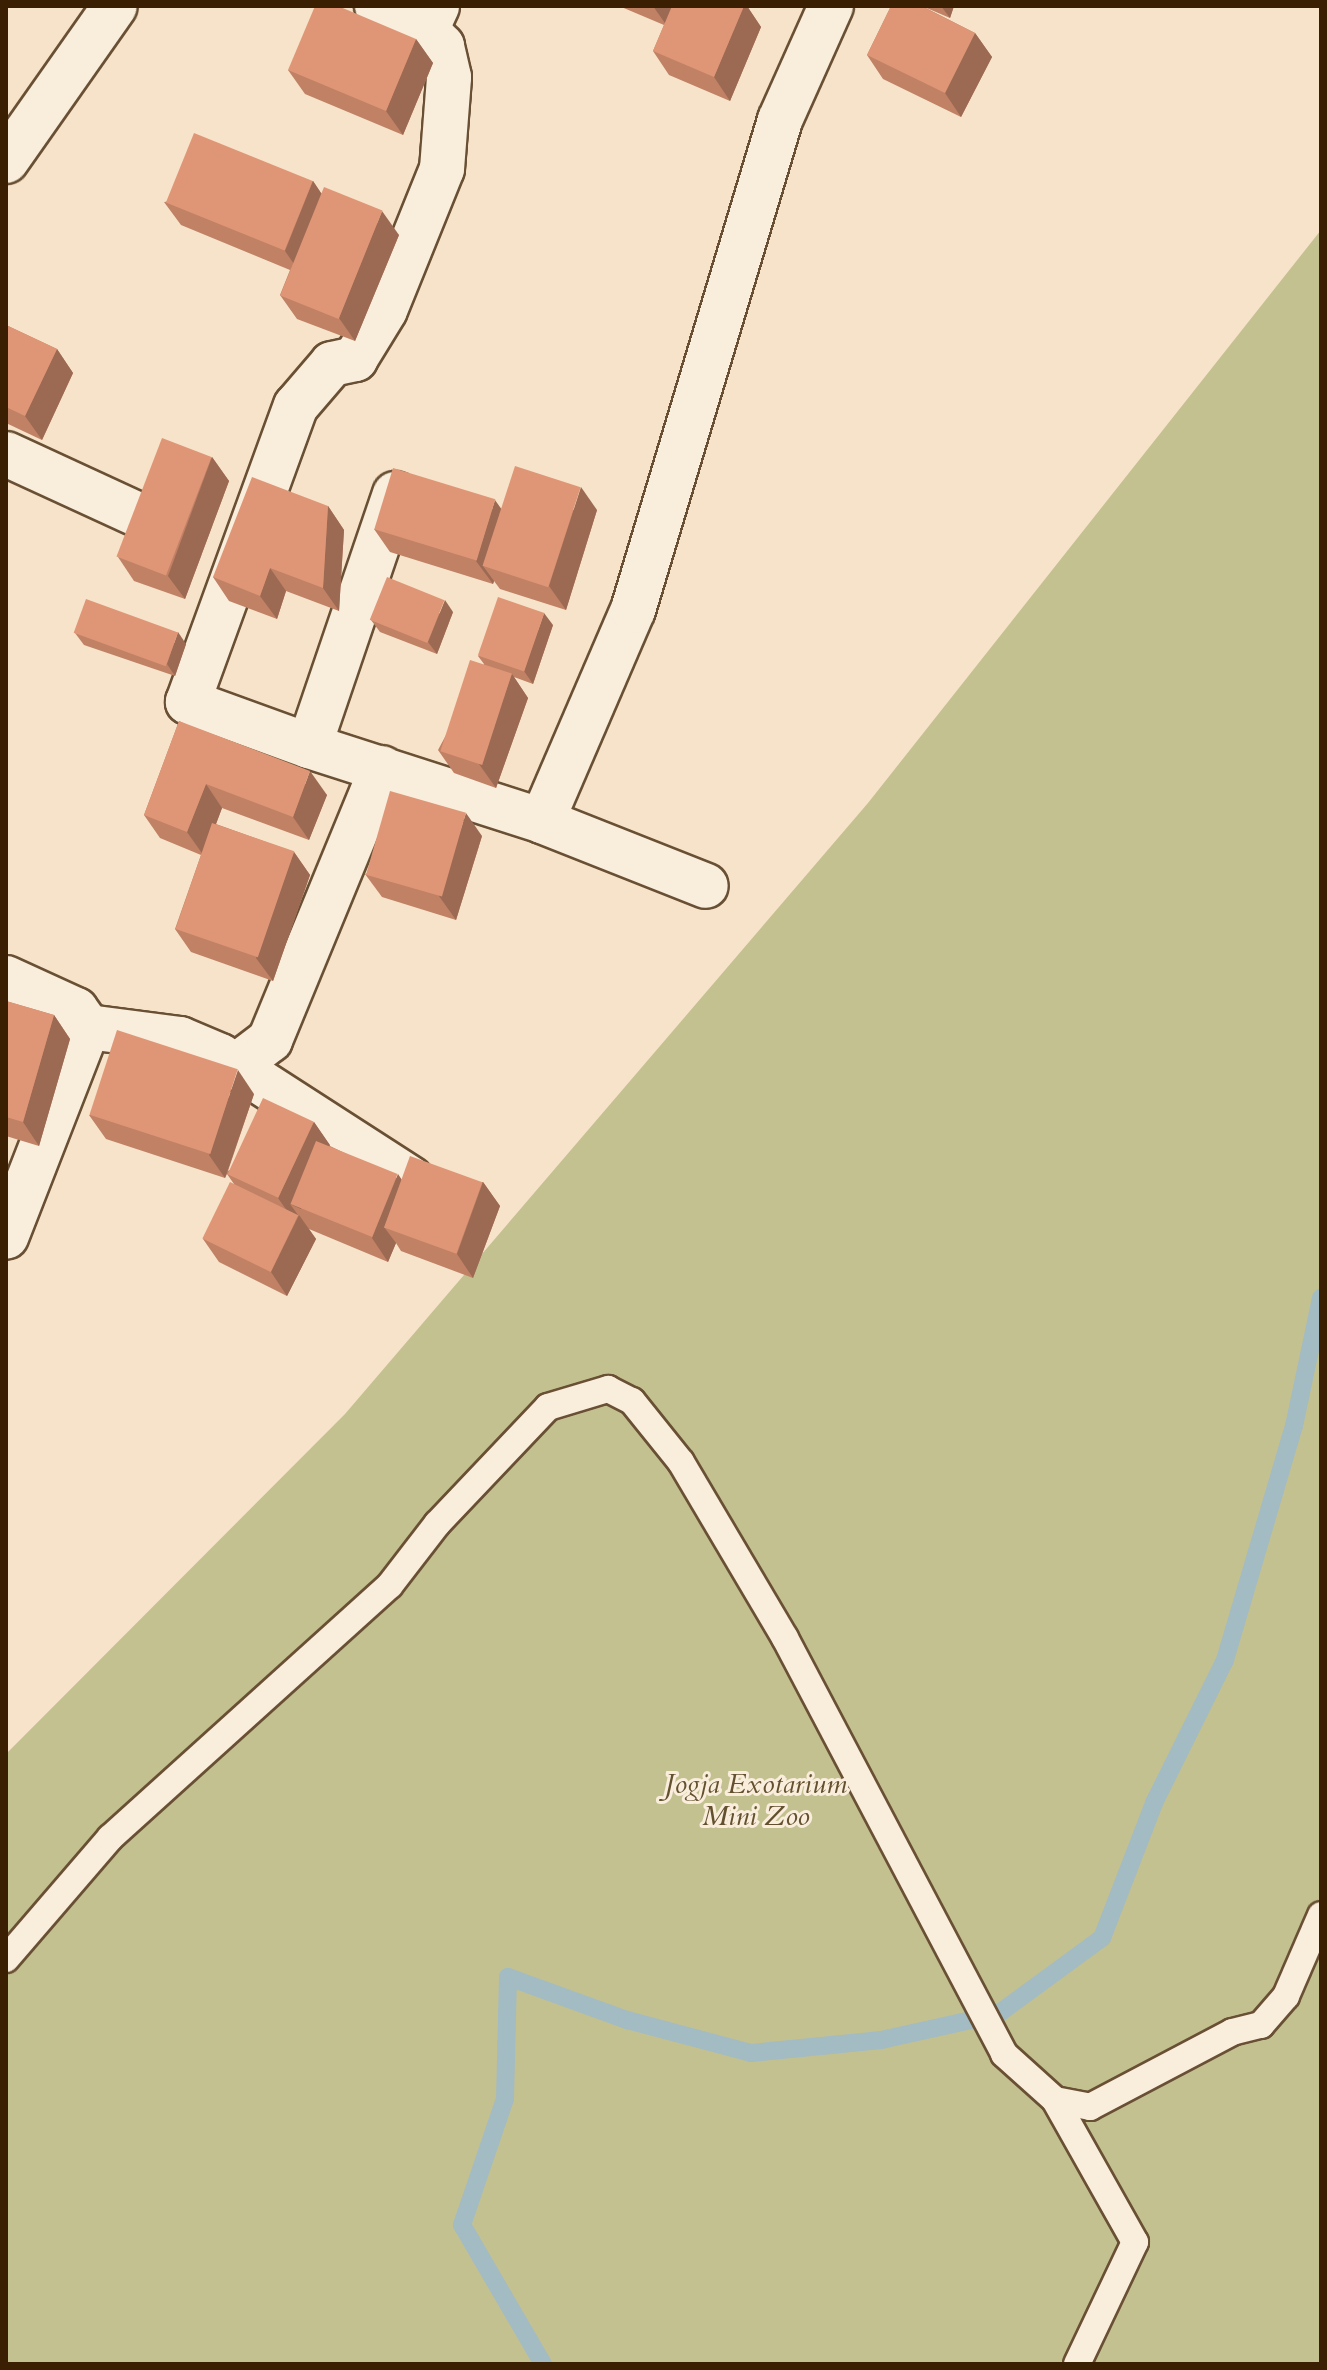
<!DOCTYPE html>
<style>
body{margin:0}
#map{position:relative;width:1327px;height:2370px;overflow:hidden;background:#f6e3c9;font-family:Cardo,serif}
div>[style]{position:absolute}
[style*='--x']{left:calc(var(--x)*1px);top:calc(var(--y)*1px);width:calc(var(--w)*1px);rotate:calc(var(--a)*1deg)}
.green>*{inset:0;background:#c4c191}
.stream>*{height:18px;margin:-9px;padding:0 9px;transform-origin:9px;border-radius:9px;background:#a3bbc2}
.roads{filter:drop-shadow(2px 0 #695034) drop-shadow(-2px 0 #695034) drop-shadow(0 2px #695034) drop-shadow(0 -2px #695034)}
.lane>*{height:26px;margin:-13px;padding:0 13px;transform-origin:13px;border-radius:13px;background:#f9eddc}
.street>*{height:44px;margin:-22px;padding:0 22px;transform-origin:22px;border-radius:22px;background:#f9eddc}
.wall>*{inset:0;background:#c08165}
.shaded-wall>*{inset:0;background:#9c6953}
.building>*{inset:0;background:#df9676;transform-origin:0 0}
span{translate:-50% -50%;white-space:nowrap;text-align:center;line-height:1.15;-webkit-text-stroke:6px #f9eddc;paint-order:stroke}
.park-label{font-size:28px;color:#63502e;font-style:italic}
.frame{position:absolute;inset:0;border:8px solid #3a1f03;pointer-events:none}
</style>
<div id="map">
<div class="green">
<i style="clip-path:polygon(1321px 230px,1321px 2364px,6px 2364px,6px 1754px,345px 1414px,868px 803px)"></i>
</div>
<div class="stream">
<i style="--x:543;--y:2364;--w:161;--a:-120.2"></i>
<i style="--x:462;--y:2225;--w:133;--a:-71.2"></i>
<i style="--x:505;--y:2099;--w:122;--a:-88.6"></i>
<i style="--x:508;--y:1977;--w:127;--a:19.9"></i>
<i style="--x:627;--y:2020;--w:128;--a:14.9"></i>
<i style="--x:751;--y:2053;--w:131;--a:-5.7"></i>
<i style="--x:881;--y:2040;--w:120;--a:-12.5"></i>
<i style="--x:998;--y:2014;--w:129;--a:-36.2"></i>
<i style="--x:1102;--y:1938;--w:145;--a:-68.9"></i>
<i style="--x:1154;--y:1803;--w:160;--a:-63.6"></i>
<i style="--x:1225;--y:1660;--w:244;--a:-73.6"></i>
<i style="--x:1294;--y:1426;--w:131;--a:-78.1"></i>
</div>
<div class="roads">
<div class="lane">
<i style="--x:6;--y:1959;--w:160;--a:-49.3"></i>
<i style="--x:110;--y:1838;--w:377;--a:-42.1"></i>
<i style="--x:390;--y:1585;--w:77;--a:-52.4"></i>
<i style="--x:437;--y:1524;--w:161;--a:-46.5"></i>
<i style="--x:548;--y:1407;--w:63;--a:-16.7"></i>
<i style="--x:608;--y:1389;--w:27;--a:27"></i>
<i style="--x:632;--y:1401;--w:78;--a:51.2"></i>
<i style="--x:681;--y:1462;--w:204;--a:59.4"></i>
<i style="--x:785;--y:1638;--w:470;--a:62.2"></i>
<i style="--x:1004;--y:2054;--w:69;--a:42"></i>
<i style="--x:1055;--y:2100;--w:36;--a:11"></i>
<i style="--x:1090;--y:2107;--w:161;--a:-27.8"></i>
<i style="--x:1232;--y:2032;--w:30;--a:-14"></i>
<i style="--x:1261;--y:2025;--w:38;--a:-49"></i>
<i style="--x:1286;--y:1996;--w:88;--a:-66.6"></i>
<i style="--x:1055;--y:2100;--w:163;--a:60.6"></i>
<i style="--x:1135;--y:2242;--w:135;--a:115.4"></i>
</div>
<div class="street">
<i style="--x:377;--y:6;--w:55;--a:26.1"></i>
<i style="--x:6;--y:161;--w:189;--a:-54.9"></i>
<i style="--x:6;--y:454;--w:141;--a:24.7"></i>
<i style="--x:395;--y:494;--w:266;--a:108.8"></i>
<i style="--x:309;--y:746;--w:245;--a:17.8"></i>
<i style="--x:542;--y:821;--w:176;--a:21.6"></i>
<i style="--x:309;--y:746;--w:129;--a:-160"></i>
<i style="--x:188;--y:702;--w:315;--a:-70"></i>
<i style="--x:296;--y:406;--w:55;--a:-49.4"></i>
<i style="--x:332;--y:364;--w:24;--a:-12"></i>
<i style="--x:355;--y:359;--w:57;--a:-58.5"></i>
<i style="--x:385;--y:310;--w:152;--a:-68"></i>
<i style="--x:442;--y:169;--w:92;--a:-85.6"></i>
<i style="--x:449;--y:77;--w:32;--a:-103"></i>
<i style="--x:442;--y:46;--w:23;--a:-135"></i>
<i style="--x:426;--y:30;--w:26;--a:-65"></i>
<i style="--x:542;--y:821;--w:230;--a:-66.7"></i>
<i style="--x:633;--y:610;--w:512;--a:-73.3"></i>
<i style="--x:780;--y:120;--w:125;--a:-65.9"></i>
<i style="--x:6;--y:978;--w:77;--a:24.6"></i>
<i style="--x:76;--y:1010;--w:21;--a:55"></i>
<i style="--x:88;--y:1027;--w:225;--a:111.3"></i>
<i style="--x:88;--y:1027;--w:93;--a:7.4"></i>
<i style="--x:180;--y:1039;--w:43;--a:23"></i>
<i style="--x:220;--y:1056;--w:227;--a:32.8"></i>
<i style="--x:236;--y:1066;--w:43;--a:-37.4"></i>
<i style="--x:270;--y:1040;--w:294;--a:-67.6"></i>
</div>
</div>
<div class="wall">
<i style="clip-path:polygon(619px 6px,747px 6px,761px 27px,730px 101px,669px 75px,653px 51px,664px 25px)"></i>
<i style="clip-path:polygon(891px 6px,954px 6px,950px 18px,922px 6px,975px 33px,992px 57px,961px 117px,883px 79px,867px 55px)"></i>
<i style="clip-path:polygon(416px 39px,433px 63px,403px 135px,305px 94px,288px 70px)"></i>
<i style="clip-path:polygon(313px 181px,321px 193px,399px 235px,355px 341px,297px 319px,280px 295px,290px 270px,181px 225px,164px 202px)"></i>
<i style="clip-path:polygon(6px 325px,57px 349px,73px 373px,42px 440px,6px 423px)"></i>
<i style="clip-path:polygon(212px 457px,229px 481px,185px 599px,134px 581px,118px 557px)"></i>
<i style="clip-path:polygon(328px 506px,344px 530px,339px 611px,286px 591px,277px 619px,229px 601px,213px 577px)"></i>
<i style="clip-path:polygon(501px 509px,597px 510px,566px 610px,500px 589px,494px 581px,493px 584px,390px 552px,374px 529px)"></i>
<i style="clip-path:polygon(453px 612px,437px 654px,380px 632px,371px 620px)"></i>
<i style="clip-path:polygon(553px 625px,533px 684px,514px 677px,528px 698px,496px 788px,454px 773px,438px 750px,484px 664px,478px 656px)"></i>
<i style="clip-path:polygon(75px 633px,186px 644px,175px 676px,84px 645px)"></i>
<i style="clip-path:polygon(179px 721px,327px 795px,309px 840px,222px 808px,216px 824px,294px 852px,310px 875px,273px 981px,191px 952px,175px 929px,201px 855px,160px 838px,144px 815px)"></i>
<i style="clip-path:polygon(482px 836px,456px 920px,382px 897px,365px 874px)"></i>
<i style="clip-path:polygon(6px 1001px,54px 1015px,70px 1039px,39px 1146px,6px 1136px)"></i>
<i style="clip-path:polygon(254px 1094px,228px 1171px,314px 1122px,330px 1146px,401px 1180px,483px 1182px,500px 1206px,473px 1278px,401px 1251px,396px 1243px,388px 1262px,309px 1229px,316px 1239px,287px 1296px,219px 1262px,203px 1239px,234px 1184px,227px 1174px,225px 1178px,106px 1139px,89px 1115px)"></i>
</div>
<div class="shaded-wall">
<i style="clip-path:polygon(653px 6px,675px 6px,667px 26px)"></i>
<i style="clip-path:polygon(744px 6px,747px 6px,761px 27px,730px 101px,714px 77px)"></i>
<i style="clip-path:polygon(941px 6px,954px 6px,950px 18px)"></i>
<i style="clip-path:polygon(975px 33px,992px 57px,961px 117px,945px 93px)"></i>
<i style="clip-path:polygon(416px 39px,433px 63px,403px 135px,386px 111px)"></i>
<i style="clip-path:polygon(313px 181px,329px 205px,301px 274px,285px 251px)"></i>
<i style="clip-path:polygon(382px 211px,399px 235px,355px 341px,339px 318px)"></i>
<i style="clip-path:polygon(57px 349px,73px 373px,42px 440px,25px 416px)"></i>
<i style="clip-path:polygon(212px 457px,229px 481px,185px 599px,168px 576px)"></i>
<i style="clip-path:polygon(581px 487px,597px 510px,566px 610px,549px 586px)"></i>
<i style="clip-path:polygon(495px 500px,512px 524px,483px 566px,494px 581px,493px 584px,476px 561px)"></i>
<i style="clip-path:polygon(328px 506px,344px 530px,339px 611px,323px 588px)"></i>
<i style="clip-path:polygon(270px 568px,286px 591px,277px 619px,260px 596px)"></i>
<i style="clip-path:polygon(445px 600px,453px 612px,437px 654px,428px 642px)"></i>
<i style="clip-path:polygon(544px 613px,553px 625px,533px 684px,524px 671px)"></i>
<i style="clip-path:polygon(178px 632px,186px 644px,175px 676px,167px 664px)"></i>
<i style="clip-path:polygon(512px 674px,528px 698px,496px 788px,479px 764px)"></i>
<i style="clip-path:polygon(310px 771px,327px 795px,309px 840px,293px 817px)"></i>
<i style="clip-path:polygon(206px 784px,222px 808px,204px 856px,187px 832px)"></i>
<i style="clip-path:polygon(466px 813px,482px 836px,456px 920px,439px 896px)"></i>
<i style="clip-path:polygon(294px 852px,310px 875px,273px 981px,256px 958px)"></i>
<i style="clip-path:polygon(54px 1015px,70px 1039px,39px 1146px,23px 1122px)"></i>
<i style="clip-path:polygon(238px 1070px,254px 1094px,225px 1178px,209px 1155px)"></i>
<i style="clip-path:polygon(314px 1122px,330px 1145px,301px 1209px,290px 1204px,298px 1215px,295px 1222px,278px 1198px)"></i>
<i style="clip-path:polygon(398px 1174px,414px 1198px,384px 1227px,396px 1243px,388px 1262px,372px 1238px)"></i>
<i style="clip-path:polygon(483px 1182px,500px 1206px,473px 1278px,457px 1254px)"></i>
<i style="clip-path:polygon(299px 1215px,316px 1239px,287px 1296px,271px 1272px)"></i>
</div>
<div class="building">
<i style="clip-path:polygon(315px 6px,338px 6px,416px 39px,386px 111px,288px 70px)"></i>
<i style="clip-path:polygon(672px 6px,744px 6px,714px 77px,653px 51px)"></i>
<i style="clip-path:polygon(891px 6px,921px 6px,975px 33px,945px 93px,867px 55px)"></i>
<i style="left:194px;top:133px;width:128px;height:75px;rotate:22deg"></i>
<i style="left:324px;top:187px;width:63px;height:117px;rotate:22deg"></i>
<i style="clip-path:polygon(6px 325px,57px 349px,25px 416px,6px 407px)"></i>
<i style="left:162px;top:438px;width:53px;height:127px;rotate:21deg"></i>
<i style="left:515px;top:466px;width:69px;height:105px;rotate:18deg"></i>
<i style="left:393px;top:468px;width:107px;height:64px;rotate:17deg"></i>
<i style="clip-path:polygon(252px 477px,328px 506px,323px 588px,270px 568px,260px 596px,213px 577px)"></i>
<i style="left:387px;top:577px;width:62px;height:46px;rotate:22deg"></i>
<i style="left:498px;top:597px;width:49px;height:62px;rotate:19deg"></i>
<i style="left:86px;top:599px;width:98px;height:36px;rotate:20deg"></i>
<i style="left:470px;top:660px;width:44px;height:96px;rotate:18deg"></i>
<i style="clip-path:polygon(179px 721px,310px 771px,293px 817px,206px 784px,187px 832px,144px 815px)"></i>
<i style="left:390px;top:791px;width:79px;height:87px;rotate:16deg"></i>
<i style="left:212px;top:823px;width:87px;height:112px;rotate:19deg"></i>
<i style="clip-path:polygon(6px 1001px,54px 1015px,23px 1122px,6px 1117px)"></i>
<i style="left:117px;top:1030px;width:127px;height:89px;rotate:18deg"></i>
<i style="left:263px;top:1098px;width:56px;height:84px;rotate:25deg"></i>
<i style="left:316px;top:1141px;width:88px;height:68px;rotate:22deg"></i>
<i style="left:410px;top:1156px;width:77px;height:76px;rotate:20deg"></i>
<i style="left:230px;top:1182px;width:76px;height:63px;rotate:26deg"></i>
</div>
<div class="park-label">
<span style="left:756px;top:1800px">Jogja Exotarium<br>Mini Zoo</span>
</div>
<div class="frame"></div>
</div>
